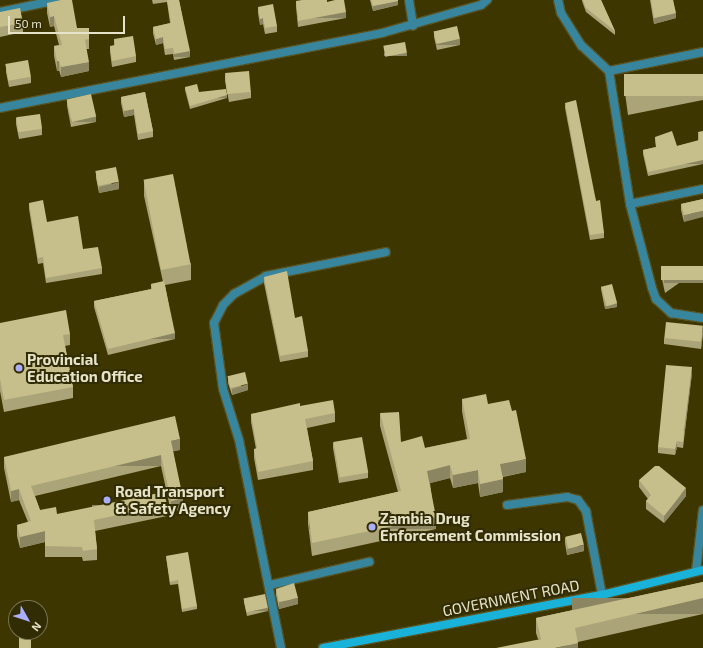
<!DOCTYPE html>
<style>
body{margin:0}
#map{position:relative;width:703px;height:648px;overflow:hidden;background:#3d3600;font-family:"Exo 2",sans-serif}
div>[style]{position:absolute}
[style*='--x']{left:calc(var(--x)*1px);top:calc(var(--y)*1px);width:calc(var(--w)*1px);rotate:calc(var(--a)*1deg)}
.roads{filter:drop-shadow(1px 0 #585220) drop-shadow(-1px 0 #585220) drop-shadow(0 1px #585220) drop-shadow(0 -1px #585220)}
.service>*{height:8px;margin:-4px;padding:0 4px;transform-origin:4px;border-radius:4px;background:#38869e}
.minor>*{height:8px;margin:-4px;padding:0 4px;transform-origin:4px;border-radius:4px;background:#38869e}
.secondary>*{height:8px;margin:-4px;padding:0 4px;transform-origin:4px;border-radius:4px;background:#19b2d9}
.wall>*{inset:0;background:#aaa478;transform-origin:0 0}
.shaded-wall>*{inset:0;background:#8b8661;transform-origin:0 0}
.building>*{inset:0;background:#c6bf8b;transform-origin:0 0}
.dots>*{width:11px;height:11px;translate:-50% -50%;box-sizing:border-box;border:2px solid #322c05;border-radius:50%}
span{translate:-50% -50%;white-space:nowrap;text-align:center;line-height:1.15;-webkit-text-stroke:4px #322c05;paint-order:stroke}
.poi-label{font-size:15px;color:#e6e3c9;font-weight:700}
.left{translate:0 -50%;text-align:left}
.street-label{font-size:15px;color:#e6e3c9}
.north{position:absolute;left:8px;top:600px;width:40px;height:40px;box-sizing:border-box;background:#322c05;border:1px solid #7a7553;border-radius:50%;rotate:129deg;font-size:11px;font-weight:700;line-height:16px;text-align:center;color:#e6e3c9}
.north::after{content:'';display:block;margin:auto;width:14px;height:18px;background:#abaffb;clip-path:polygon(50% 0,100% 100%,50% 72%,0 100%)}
.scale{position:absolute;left:8px;top:16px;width:117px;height:18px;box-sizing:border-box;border:2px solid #e6e3c9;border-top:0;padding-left:5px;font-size:12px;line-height:14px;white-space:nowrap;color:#e6e3c9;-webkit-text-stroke:3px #322c05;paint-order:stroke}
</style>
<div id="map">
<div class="roads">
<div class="service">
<i style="--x:507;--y:505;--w:61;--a:-7.6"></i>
<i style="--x:567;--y:497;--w:11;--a:15"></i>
<i style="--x:578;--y:500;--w:14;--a:54"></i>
<i style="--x:586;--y:511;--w:86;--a:79.2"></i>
<i style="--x:270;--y:585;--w:102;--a:-13.1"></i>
</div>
<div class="minor">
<i style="--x:409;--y:0;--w:26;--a:81"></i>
<i style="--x:558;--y:0;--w:13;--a:77"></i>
<i style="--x:561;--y:13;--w:39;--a:58"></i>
<i style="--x:582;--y:46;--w:37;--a:43"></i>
<i style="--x:609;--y:71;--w:96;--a:-11.4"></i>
<i style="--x:0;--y:12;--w:58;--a:-11.9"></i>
<i style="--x:609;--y:71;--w:135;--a:81"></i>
<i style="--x:630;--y:204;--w:87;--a:75.3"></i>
<i style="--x:652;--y:288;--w:12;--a:70"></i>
<i style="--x:656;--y:299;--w:21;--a:43"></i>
<i style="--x:671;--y:313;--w:32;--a:9"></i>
<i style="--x:0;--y:108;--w:389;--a:-11.1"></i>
<i style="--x:382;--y:33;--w:103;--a:-15.8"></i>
<i style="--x:481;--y:5;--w:8;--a:-40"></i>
<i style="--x:630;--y:204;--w:75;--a:-11.6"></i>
<i style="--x:696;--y:571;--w:61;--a:-83.5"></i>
<i style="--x:281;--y:648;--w:212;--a:-101.4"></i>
<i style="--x:239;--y:440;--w:53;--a:-107.4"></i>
<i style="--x:223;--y:389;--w:67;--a:-97.8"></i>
<i style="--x:214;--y:323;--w:20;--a:-63"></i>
<i style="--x:223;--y:305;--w:16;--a:-45"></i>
<i style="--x:234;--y:294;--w:37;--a:-29"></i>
<i style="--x:266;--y:276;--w:122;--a:-11.3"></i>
</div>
<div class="secondary">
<i style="--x:323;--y:648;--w:284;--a:-10.8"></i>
<i style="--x:602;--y:595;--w:104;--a:-13.9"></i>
</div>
</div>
<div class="wall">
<i style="clip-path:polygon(152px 0,179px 0,190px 57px,174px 60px,173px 54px,165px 55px,163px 43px,156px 45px,153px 33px,153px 27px,170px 23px,167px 2px,153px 4px)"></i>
<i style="clip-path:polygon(370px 0,398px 0,398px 5px,373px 11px)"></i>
<i style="clip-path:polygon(582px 0,601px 0,615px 31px,615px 35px,586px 12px,582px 1px)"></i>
<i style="clip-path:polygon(650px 0,673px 0,676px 18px,654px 24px)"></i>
<i style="clip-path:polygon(296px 1px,327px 2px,346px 18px,298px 27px,296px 7px)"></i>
<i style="clip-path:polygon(47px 3px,77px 28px,89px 28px,89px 49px,86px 49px,89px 71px,61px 77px,59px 70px,57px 71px,54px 56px,54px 46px,59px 45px,54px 26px,50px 27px,47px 13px)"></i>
<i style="clip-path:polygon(258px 7px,277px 26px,277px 32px,265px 34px,263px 24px,260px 25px,258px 13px)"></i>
<i style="clip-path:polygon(0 12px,23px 23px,23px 32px,0 37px)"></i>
<i style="clip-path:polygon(434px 31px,460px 45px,437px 50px,434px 37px)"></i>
<i style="clip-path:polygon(114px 39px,136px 56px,136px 62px,112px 67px,110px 52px,110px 46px,114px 46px)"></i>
<i style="clip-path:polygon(6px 66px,31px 77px,31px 83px,9px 87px,6px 72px)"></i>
<i style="clip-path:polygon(703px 74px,703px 100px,628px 115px,625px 93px,625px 89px)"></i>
<i style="clip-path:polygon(225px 75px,251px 92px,251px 98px,229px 102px,225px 81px)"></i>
<i style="clip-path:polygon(185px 87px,199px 92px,227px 98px,190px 109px,185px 90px)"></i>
<i style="clip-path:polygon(145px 92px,153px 131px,153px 137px,138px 140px,134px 115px,124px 117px,121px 103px,121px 97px)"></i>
<i style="clip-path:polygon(67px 100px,96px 122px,71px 127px,67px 106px)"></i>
<i style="clip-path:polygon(565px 103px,596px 201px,604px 233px,604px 238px,590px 240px,565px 108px)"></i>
<i style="clip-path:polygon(16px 118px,42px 129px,42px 135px,19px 139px,16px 124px)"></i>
<i style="clip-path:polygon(698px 132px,703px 164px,648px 176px,643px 154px,643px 150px,656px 147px,655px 137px,677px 146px,698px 141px)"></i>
<i style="clip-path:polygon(96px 172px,119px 189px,99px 193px,96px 178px)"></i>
<i style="clip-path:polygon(144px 181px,191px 264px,191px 280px,165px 285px,175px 339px,108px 355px,94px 307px,94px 301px,151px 289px,151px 284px,163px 282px,144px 196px)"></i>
<i style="clip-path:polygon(703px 199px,684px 222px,681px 210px,681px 204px)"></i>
<i style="clip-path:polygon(29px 203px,47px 222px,83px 249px,102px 268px,102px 274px,46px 283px,43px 263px,38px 264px,29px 209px)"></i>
<i style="clip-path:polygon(703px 266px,665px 293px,662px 279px,662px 276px)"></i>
<i style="clip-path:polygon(264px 277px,295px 318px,308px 351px,308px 357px,280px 362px,264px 283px)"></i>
<i style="clip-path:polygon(601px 286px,617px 307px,605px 309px,601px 289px)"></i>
<i style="clip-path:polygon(0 323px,70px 334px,70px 345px,65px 346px,73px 387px,73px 398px,4px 412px,0 391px)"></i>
<i style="clip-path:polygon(703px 333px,701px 349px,664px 344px,664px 338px)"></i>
<i style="clip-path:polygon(692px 373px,683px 448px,677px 447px,675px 455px,658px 453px,658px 447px)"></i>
<i style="clip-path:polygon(228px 377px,248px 390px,232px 395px,228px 383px)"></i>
<i style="clip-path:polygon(462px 399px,488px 404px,512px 411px,526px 472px,503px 477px,503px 492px,480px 497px,478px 483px,453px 488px,450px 478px,430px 483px,436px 529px,312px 556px,308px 524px,308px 512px,398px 492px,380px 426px,380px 413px,401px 442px,425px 448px,467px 439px,462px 411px)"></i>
<i style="clip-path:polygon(300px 406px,335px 413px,335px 422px,307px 428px,313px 461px,313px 470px,258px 480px,254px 458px,254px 449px,256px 449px,251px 422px,251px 414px)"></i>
<i style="clip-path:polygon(333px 442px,368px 472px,368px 478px,339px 483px,333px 448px)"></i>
<i style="clip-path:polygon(180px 450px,173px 451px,183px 509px,171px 512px,161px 466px,35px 496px,40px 510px,57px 514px,167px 516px,95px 531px,97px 549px,97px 560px,83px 561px,82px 557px,45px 557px,45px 542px,20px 548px,17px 536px,17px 525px,28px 522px,19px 500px,11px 502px,4px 468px,4px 457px)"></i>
<i style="clip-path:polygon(639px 480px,686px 496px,664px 523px,646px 509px,646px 501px,648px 499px,639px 487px)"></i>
<i style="clip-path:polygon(565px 537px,584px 551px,567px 555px,565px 543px)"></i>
<i style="clip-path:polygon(166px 556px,197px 606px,197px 609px,182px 612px,178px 584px,170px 585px)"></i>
<i style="clip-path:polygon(703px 582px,703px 614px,578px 642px,578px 648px,538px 639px,536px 633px,536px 618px)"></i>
<i style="clip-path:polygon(276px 589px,298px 604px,279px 609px,276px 595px)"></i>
<i style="clip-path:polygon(244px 599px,268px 611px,247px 616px,244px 602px)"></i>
<i style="left:19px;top:632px;width:12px;height:16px"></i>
</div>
<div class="shaded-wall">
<i style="clip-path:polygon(398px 1px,398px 5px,373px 11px,373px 6px)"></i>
<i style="left:346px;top:12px;width:6px;height:49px;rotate:90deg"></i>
<i style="clip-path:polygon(676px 13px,676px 18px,654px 24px,654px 18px)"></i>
<i style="clip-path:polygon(54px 16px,54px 26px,50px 27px,50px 17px)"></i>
<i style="clip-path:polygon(263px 18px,263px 24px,260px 25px,260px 19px)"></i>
<i style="clip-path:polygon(163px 37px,163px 43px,156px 45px,156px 39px)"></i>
<i style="left:460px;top:39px;width:6px;height:24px;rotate:90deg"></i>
<i style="left:190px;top:51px;width:6px;height:16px;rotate:90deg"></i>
<i style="left:407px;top:53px;width:3px;height:23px;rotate:90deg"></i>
<i style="left:57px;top:61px;width:2px;height:10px"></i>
<i style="clip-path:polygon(89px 62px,89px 71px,61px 77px,61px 67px)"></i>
<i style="left:227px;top:95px;width:3px;height:39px;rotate:90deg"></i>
<i style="clip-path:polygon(134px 109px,134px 115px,124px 117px,124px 111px)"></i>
<i style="left:96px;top:116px;width:6px;height:25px;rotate:90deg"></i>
<i style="left:703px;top:160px;width:4px;height:56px;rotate:90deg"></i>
<i style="clip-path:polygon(119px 182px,119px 189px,99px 193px,99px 187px)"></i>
<i style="clip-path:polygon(703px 211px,703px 217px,684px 222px,684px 215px)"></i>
<i style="left:703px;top:280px;width:3px;height:39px;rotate:90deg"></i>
<i style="clip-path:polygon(617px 303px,617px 307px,605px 309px,605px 306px)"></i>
<i style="clip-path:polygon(703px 326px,703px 333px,701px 349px,701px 342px)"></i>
<i style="left:175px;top:333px;width:6px;height:69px;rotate:90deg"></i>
<i style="clip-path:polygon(692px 367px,692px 373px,684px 436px,684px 430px)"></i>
<i style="clip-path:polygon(248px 384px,248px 390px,232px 395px,232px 389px)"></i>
<i style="clip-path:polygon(180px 439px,180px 450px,171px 452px,171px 441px)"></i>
<i style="clip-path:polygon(677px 441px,677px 447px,675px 455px,675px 449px)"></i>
<i style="left:161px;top:455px;width:11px;height:134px;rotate:90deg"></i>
<i style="clip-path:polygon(526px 459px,526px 472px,500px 477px,500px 464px)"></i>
<i style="clip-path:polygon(450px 465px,450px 478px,427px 484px,427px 471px)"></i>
<i style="clip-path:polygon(478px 470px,478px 483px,453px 488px,453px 475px)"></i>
<i style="clip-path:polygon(503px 479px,503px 492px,480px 497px,480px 484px)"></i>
<i style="clip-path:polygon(686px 488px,686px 496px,664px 523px,664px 516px)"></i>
<i style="clip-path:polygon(19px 489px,19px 500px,11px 502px,11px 491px)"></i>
<i style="clip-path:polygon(183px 498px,183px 509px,171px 512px,171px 501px)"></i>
<i style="left:167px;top:505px;width:11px;height:75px;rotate:90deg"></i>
<i style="left:436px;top:517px;width:12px;height:127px;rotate:90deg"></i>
<i style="clip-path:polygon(45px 531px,45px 542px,20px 548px,20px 537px)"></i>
<i style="clip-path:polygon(584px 545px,584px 551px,567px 555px,567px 549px)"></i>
<i style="clip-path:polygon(298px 598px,298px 604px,279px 609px,279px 602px)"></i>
<i style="left:703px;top:598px;width:16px;height:131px;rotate:90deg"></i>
<i style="left:268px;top:608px;width:3px;height:22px;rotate:90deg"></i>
<i style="clip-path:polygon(578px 643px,578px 648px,555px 648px)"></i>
</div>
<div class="building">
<i style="clip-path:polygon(61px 0,72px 0,77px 28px,89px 28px,89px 39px,85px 40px,89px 62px,61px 67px,59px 61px,57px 61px,54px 46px,62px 45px,54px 16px,50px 17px,47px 3px)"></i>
<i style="clip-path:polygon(167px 0,179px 0,190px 51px,174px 54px,173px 48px,165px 49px,163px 37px,156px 39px,153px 27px,171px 23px)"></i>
<i style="clip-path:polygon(302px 0,327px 0,327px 2px,335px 0,344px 0,346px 12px,298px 21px,296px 1px)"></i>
<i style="clip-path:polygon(371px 0,398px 0,398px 1px,373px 6px)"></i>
<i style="clip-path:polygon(583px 0,601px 0,615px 31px,586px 8px)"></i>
<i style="clip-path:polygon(651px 0,673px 0,676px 13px,654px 18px)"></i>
<i style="clip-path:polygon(273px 4px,277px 26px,265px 28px,263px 18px,260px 19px,258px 7px)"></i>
<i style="clip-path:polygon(20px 8px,23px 23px,0 27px,0 12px)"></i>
<i style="left:457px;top:26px;width:13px;height:24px;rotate:77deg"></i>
<i style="clip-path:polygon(133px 36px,136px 56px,112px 61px,110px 46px,115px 45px,114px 39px)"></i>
<i style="left:405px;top:42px;width:11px;height:22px;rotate:80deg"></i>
<i style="left:28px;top:60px;width:17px;height:23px;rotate:80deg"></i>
<i style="left:249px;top:71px;width:21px;height:24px;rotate:85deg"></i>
<i style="left:703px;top:74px;width:22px;height:79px;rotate:90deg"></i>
<i style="clip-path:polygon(197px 84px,199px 92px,226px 89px,227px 95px,190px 106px,185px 87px)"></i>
<i style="clip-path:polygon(145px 92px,153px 131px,138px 134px,134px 109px,124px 111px,121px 97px)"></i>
<i style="left:91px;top:94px;width:23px;height:25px;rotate:77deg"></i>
<i style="clip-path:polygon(576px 100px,596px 201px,600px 200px,604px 233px,590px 235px,565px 103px)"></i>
<i style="left:40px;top:114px;width:15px;height:24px;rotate:82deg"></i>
<i style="clip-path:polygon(672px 131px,677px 146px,699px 140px,698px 132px,703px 131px,703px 160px,648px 172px,643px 150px,656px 147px,655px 137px)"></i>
<i style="left:116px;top:167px;width:15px;height:21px;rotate:79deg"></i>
<i style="left:173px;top:174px;width:92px;height:30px;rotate:79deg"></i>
<i style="clip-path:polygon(703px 199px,703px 211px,684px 215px,681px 204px)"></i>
<i style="clip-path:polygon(43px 200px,47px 222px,78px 216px,83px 249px,98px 247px,102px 268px,46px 278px,43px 257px,38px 258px,29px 203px)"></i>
<i style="left:703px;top:266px;width:14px;height:42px;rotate:90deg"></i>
<i style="clip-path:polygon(287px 271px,295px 318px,302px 316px,308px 351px,280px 356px,264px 277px)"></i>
<i style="clip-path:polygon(164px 281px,175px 333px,108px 349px,94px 301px,152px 289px,151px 284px)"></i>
<i style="left:612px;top:284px;width:20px;height:11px;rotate:75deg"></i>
<i style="clip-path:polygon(66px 310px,70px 334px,63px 335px,73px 387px,4px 400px,0 379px,0 323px)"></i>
<i style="left:666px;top:322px;width:37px;height:16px;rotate:6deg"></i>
<i style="clip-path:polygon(666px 365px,692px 367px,684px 430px,682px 429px,684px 431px,683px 442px,677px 441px,675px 449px,658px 447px)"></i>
<i style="left:245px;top:372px;width:12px;height:18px;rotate:76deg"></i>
<i style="clip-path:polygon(486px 394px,488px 404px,509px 400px,512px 411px,516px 410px,526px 459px,500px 464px,503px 479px,480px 484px,478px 470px,453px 475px,450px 465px,427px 471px,436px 517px,312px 543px,308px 512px,401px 491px,380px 413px,399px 412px,401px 442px,422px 436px,425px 448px,470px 439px,462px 399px)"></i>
<i style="clip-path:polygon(333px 400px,335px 413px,305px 419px,313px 461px,258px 472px,254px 449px,257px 448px,251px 414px,300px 403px,300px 406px)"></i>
<i style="clip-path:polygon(175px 416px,180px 439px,171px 441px,183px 498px,171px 501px,161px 455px,31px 486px,40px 510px,56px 507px,57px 514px,164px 492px,167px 505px,94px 520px,97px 549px,83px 551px,82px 547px,45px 546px,45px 531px,20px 537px,17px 525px,31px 521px,19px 489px,11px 491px,4px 457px)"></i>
<i style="left:362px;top:437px;width:36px;height:29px;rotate:80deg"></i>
<i style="clip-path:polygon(655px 466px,659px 466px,686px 488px,664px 516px,646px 501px,651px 495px,639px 480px)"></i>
<i style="left:581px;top:533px;width:12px;height:16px;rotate:76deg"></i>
<i style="clip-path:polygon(188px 552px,197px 606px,182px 609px,178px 580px,170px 582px,166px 556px)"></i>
<i style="clip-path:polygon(703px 582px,703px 598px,575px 628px,578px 643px,555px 648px,496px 648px,541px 639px,536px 618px)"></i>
<i style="clip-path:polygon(294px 583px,298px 598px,279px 602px,276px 589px)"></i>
<i style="left:265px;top:594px;width:14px;height:22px;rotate:78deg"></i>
<i style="left:19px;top:632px;width:12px;height:16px"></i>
</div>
<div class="dots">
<i style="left:19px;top:368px;background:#abaffb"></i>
<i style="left:107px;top:500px;background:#abaffb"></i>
<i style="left:372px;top:527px;background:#abaffb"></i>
</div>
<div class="poi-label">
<span class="left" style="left:27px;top:368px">Provincial<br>Education Office</span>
<span class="left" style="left:115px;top:500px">Road Transport<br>&amp; Safety Agency</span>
<span class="left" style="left:380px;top:527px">Zambia Drug<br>Enforcement Commission</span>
</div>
<div class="street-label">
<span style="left:511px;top:598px;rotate:-11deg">GOVERNMENT ROAD</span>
</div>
<div class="north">N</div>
<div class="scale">50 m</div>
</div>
